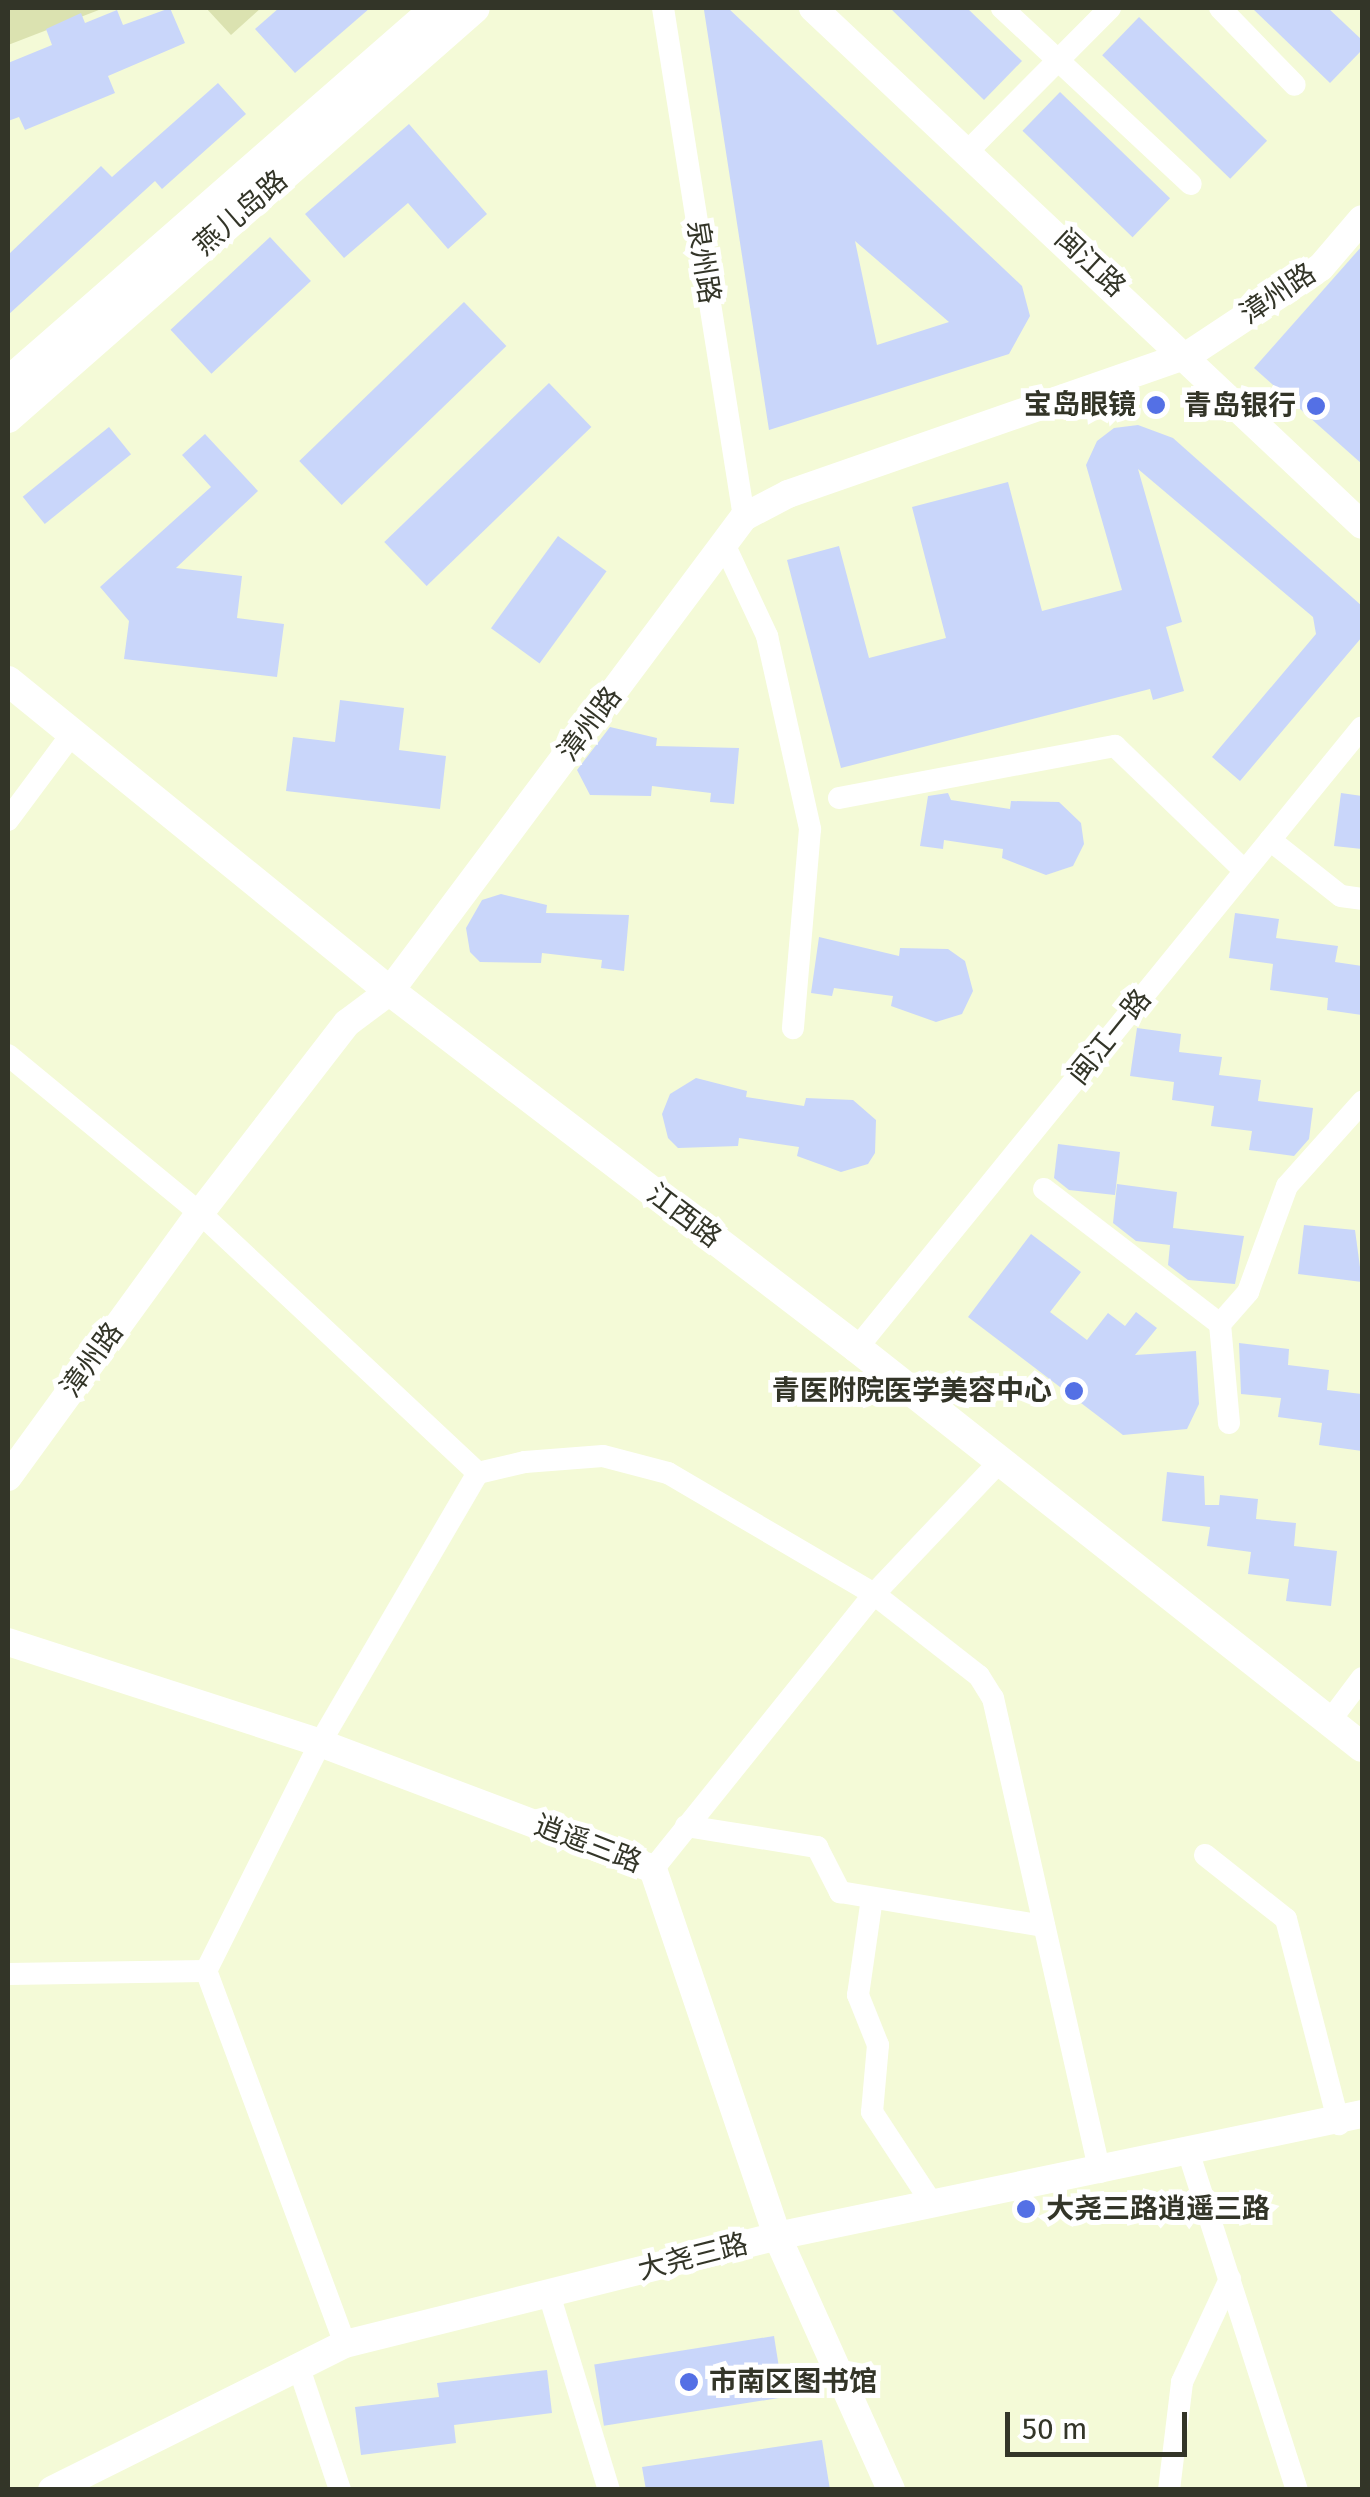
<!DOCTYPE html>
<meta charset="utf-8">
<style>
body{margin:0}
#map{position:relative;width:1370px;height:2497px;overflow:hidden;background:#f4fad7;font-family:"Fira Sans","Noto Sans SC",sans-serif}
div>[style]{position:absolute}
[style*='--x']{left:calc(var(--x)*1px);top:calc(var(--y)*1px);width:calc(var(--w)*1px);rotate:calc(var(--a)*1deg)}
.green>*{inset:0;background:#dbe2b0}
.building>*{inset:0;background:#c9d6fa;transform-origin:0 0}
.minor>*{height:22px;margin:-11px;padding:0 11px;transform-origin:11px;border-radius:11px;background:#fff}
.tertiary>*{height:28px;margin:-14px;padding:0 14px;transform-origin:14px;border-radius:14px;background:#fff}
.secondary>*{height:30px;margin:-15px;padding:0 15px;transform-origin:15px;border-radius:15px;background:#fff}
.dots>*{width:28px;height:28px;translate:-50% -50%;box-sizing:border-box;border:5px solid #fff;border-radius:50%}
span{translate:-50% -50%;white-space:nowrap;text-align:center;line-height:1.15;-webkit-text-stroke:10px #fff;paint-order:stroke}
.street-label{font-size:28px;color:#333528}
.poi-label{font-size:28px;color:#333528;font-weight:700}
.right{translate:-100% -50%;text-align:right}
.left{translate:0 -50%;text-align:left}
.frame{position:absolute;inset:0;border:10px solid #333528;pointer-events:none}
.scale{position:absolute;left:1005px;top:2412px;width:182px;height:45px;box-sizing:border-box;border:5px solid #333528;border-top:0;padding-left:12px;font-size:30px;line-height:35px;white-space:nowrap;color:#333528;-webkit-text-stroke:8px #fff;paint-order:stroke}
</style>
<div id="map">
<div class="green">
<i style="clip-path:polygon(8px 8px,104px 8px,8px 45px)"></i>
<i style="clip-path:polygon(206px 8px,261px 8px,231px 35px)"></i>
</div>
<div class="building">
<i style="clip-path:polygon(170px 8px,185px 43px,108px 76px,115px 93px,25px 130px,19px 117px,8px 121px,8px 63px,52px 45px,46px 29px,81px 13px,85px 23px,117px 10px,123px 25px)"></i>
<i style="clip-path:polygon(279px 8px,370px 8px,295px 73px,255px 29px)"></i>
<i style="clip-path:polygon(evenodd,728px 8px,1022px 286px,1030px 316px,1009px 354px,769px 430px,704px 10px,728px 8px,855px 241px,949px 322px,877px 345px,855px 241px)"></i>
<i style="clip-path:polygon(890px 8px,967px 8px,1022px 61px,984px 100px)"></i>
<i style="clip-path:polygon(1252px 8px,1328px 8px,1362px 40px,1362px 50px,1330px 83px)"></i>
<i style="left:1139px;top:17px;width:178px;height:53px;rotate:44deg"></i>
<i style="clip-path:polygon(218px 83px,246px 114px,162px 189px,155px 181px,8px 315px,8px 255px,101px 166px,112px 177px)"></i>
<i style="left:1060px;top:92px;width:153px;height:54px;rotate:44deg"></i>
<i style="clip-path:polygon(409px 124px,487px 214px,448px 249px,408px 203px,344px 258px,305px 214px)"></i>
<i style="left:270px;top:237px;width:60px;height:136px;rotate:47deg"></i>
<i style="clip-path:polygon(1362px 246px,1362px 464px,1254px 368px)"></i>
<i style="left:464px;top:302px;width:61px;height:229px;rotate:46deg"></i>
<i style="left:549px;top:383px;width:61px;height:229px;rotate:46deg"></i>
<i style="clip-path:polygon(1138px 425px,1173px 438px,1362px 606px,1362px 637px,1240px 781px,1212px 757px,1316px 634px,1313px 617px,1138px 469px,1182px 622px,1166px 627px,1184px 691px,1153px 700px,1150px 689px,841px 768px,787px 560px,839px 546px,869px 658px,946px 638px,912px 507px,1008px 482px,1042px 611px,1122px 590px,1086px 465px,1097px 441px,1114px 428px)"></i>
<i style="left:109px;top:427px;width:35px;height:111px;rotate:51deg"></i>
<i style="clip-path:polygon(205px 434px,258px 491px,176px 568px,242px 576px,237px 618px,284px 624px,277px 677px,124px 659px,129px 621px,100px 587px,211px 487px,182px 455px)"></i>
<i style="left:558px;top:536px;width:60px;height:114px;rotate:36deg"></i>
<i style="clip-path:polygon(340px 700px,404px 708px,399px 750px,446px 756px,440px 809px,286px 791px,293px 737px,335px 742px)"></i>
<i style="clip-path:polygon(610px 727px,657px 738px,656px 746px,739px 748px,734px 804px,710px 802px,711px 793px,652px 786px,651px 796px,590px 795px,577px 770px)"></i>
<i style="clip-path:polygon(948px 793px,951px 800px,1010px 809px,1011px 801px,1059px 802px,1081px 823px,1084px 844px,1073px 866px,1046px 875px,1002px 858px,1003px 849px,944px 840px,943px 849px,920px 846px,928px 796px)"></i>
<i style="clip-path:polygon(1341px 793px,1362px 796px,1362px 849px,1334px 846px)"></i>
<i style="clip-path:polygon(501px 894px,547px 905px,546px 913px,629px 915px,624px 971px,601px 968px,602px 960px,542px 953px,541px 963px,480px 962px,470px 952px,466px 928px,482px 900px)"></i>
<i style="clip-path:polygon(1235px 913px,1279px 919px,1276px 938px,1338px 946px,1335px 962px,1362px 966px,1362px 1015px,1327px 1010px,1328px 998px,1270px 990px,1273px 964px,1229px 958px)"></i>
<i style="clip-path:polygon(819px 937px,899px 956px,900px 948px,948px 949px,965px 961px,973px 991px,962px 1014px,936px 1022px,891px 1006px,893px 996px,834px 988px,832px 996px,811px 993px)"></i>
<i style="clip-path:polygon(1137px 1028px,1181px 1034px,1179px 1052px,1222px 1057px,1219px 1075px,1261px 1080px,1258px 1101px,1313px 1108px,1309px 1139px,1294px 1156px,1249px 1150px,1252px 1131px,1211px 1126px,1214px 1106px,1172px 1100px,1174px 1082px,1130px 1076px)"></i>
<i style="clip-path:polygon(696px 1078px,747px 1091px,746px 1097px,804px 1106px,806px 1098px,853px 1100px,876px 1120px,875px 1153px,868px 1164px,841px 1172px,797px 1156px,799px 1147px,739px 1138px,738px 1146px,678px 1148px,668px 1138px,662px 1114px,670px 1094px)"></i>
<i style="clip-path:polygon(1058px 1144px,1120px 1152px,1115px 1195px,1069px 1190px,1054px 1178px)"></i>
<i style="clip-path:polygon(1117px 1184px,1177px 1192px,1173px 1228px,1244px 1236px,1235px 1284px,1188px 1280px,1168px 1265px,1170px 1245px,1136px 1241px,1113px 1223px)"></i>
<i style="clip-path:polygon(1304px 1225px,1355px 1230px,1362px 1282px,1298px 1274px)"></i>
<i style="clip-path:polygon(1031px 1234px,1081px 1272px,1050px 1312px,1087px 1340px,1108px 1313px,1125px 1326px,1136px 1312px,1157px 1328px,1135px 1355px,1196px 1351px,1199px 1404px,1187px 1429px,1123px 1435px,968px 1317px)"></i>
<i style="clip-path:polygon(1239px 1343px,1289px 1349px,1288px 1365px,1329px 1370px,1327px 1390px,1362px 1394px,1362px 1451px,1319px 1445px,1322px 1423px,1278px 1417px,1281px 1398px,1241px 1394px)"></i>
<i style="clip-path:polygon(1167px 1472px,1204px 1476px,1205px 1505px,1219px 1505px,1220px 1495px,1258px 1499px,1256px 1519px,1296px 1523px,1294px 1546px,1337px 1551px,1331px 1606px,1286px 1601px,1289px 1579px,1248px 1574px,1251px 1552px,1207px 1546px,1210px 1527px,1162px 1521px)"></i>
<i style="left:774px;top:2336px;width:62px;height:182px;rotate:81deg"></i>
<i style="clip-path:polygon(547px 2370px,552px 2413px,454px 2425px,456px 2443px,361px 2455px,355px 2407px,439px 2397px,437px 2383px)"></i>
<i style="clip-path:polygon(822px 2440px,830px 2490px,646px 2490px,642px 2467px)"></i>
</div>
<div class="minor">
<i style="--x:663;--y:8;--w:515;--a:80.96"></i>
<i style="--x:1002;--y:8;--w:258;--a:43"></i>
<i style="--x:1220;--y:8;--w:107;--a:45.8"></i>
<i style="--x:967;--y:152;--w:203;--a:-45.2"></i>
<i style="--x:724;--y:544;--w:102;--a:64.9"></i>
<i style="--x:767;--y:636;--w:198;--a:77.4"></i>
<i style="--x:810;--y:829;--w:200;--a:94.9"></i>
<i style="--x:839;--y:798;--w:281;--a:-10.7"></i>
<i style="--x:1115;--y:746;--w:180;--a:43.9"></i>
<i style="--x:8;--y:820;--w:111;--a:-53.4"></i>
<i style="--x:1270;--y:840;--w:90;--a:38.3"></i>
<i style="--x:1341;--y:896;--w:21;--a:8"></i>
<i style="--x:8;--y:1055;--w:249;--a:39.5"></i>
<i style="--x:200;--y:1213;--w:381;--a:43.1"></i>
<i style="--x:1044;--y:1189;--w:222;--a:37.5"></i>
<i style="--x:857;--y:1348;--w:800;--a:-50.88"></i>
<i style="--x:1229;--y:1423;--w:99;--a:-95.2"></i>
<i style="--x:1220;--y:1324;--w:43;--a:-48.8"></i>
<i style="--x:1248;--y:1292;--w:113;--a:-69.8"></i>
<i style="--x:1287;--y:1186;--w:113;--a:-48.2"></i>
<i style="--x:1329;--y:1722;--w:55;--a:-53.1"></i>
<i style="--x:686;--y:1826;--w:133;--a:9.1"></i>
<i style="--x:817;--y:1847;--w:51;--a:62.9"></i>
<i style="--x:840;--y:1892;--w:207;--a:9.5"></i>
<i style="--x:1205;--y:1855;--w:103;--a:38.3"></i>
<i style="--x:1286;--y:1919;--w:212;--a:75.5"></i>
<i style="--x:653;--y:1869;--w:353;--a:-51.2"></i>
<i style="--x:874;--y:1594;--w:183;--a:-46.5"></i>
<i style="--x:872;--y:1898;--w:98;--a:98.2"></i>
<i style="--x:858;--y:1995;--w:54;--a:68.2"></i>
<i style="--x:878;--y:2045;--w:67;--a:95.1"></i>
<i style="--x:872;--y:2112;--w:111;--a:56.7"></i>
<i style="--x:8;--y:1974;--w:198;--a:-0.9"></i>
<i style="--x:1189;--y:2154;--w:353;--a:72.2"></i>
<i style="--x:549;--y:2294;--w:205;--a:73"></i>
<i style="--x:345;--y:2344;--w:398;--a:-110.4"></i>
<i style="--x:206;--y:1971;--w:255;--a:-63.4"></i>
<i style="--x:320;--y:1743;--w:313;--a:-59.7"></i>
<i style="--x:478;--y:1473;--w:48;--a:-13.2"></i>
<i style="--x:525;--y:1462;--w:78;--a:-4.4"></i>
<i style="--x:603;--y:1456;--w:67;--a:14.7"></i>
<i style="--x:668;--y:1473;--w:239;--a:30.4"></i>
<i style="--x:874;--y:1594;--w:133;--a:38"></i>
<i style="--x:979;--y:1676;--w:26;--a:58"></i>
<i style="--x:993;--y:1698;--w:486;--a:77.3"></i>
<i style="--x:298;--y:2365;--w:132;--a:71.4"></i>
<i style="--x:1169;--y:2490;--w:109;--a:-83.1"></i>
<i style="--x:1182;--y:2382;--w:114;--a:-65"></i>
</div>
<div class="tertiary">
<i style="--x:813;--y:8;--w:754;--a:43.28"></i>
<i style="--x:8;--y:1477;--w:326;--a:-54"></i>
<i style="--x:200;--y:1213;--w:240;--a:-52.3"></i>
<i style="--x:347;--y:1023;--w:54;--a:-36.7"></i>
<i style="--x:390;--y:991;--w:592;--a:-53.25"></i>
<i style="--x:744;--y:517;--w:50;--a:-27.6"></i>
<i style="--x:788;--y:494;--w:423;--a:-19.2"></i>
<i style="--x:1188;--y:355;--w:159;--a:-33.5"></i>
<i style="--x:1321;--y:267;--w:63;--a:-49.5"></i>
<i style="--x:8;--y:1642;--w:328;--a:17.9"></i>
<i style="--x:320;--y:1743;--w:356;--a:20.7"></i>
<i style="--x:653;--y:1869;--w:387;--a:71.3"></i>
<i style="--x:777;--y:2236;--w:278;--a:65.8"></i>
<i style="--x:52;--y:2490;--w:327;--a:-26.5"></i>
<i style="--x:345;--y:2344;--w:445;--a:-14"></i>
<i style="--x:777;--y:2236;--w:598;--a:-11.78"></i>
</div>
<div class="secondary">
<i style="--x:8;--y:382;--w:568;--a:-41.15"></i>
<i style="--x:8;--y:418;--w:621;--a:-41.28"></i>
<i style="--x:8;--y:681;--w:492;--a:39.1"></i>
<i style="--x:390;--y:991;--w:588;--a:37.4"></i>
<i style="--x:857;--y:1348;--w:644;--a:38.31"></i>
</div>
<div class="dots">
<i style="left:1156px;top:405px;background:#5470e5"></i>
<i style="left:1316px;top:406px;background:#5470e5"></i>
<i style="left:1074px;top:1391px;background:#5470e5"></i>
<i style="left:1026px;top:2209px;background:#5470e5"></i>
<i style="left:689px;top:2382px;background:#5470e5"></i>
</div>
<div class="street-label">
<span style="left:241px;top:213px;rotate:-41deg">燕儿岛路</span>
<span style="left:703px;top:262px;rotate:81deg">泉州路</span>
<span style="left:1090px;top:263px;rotate:43deg">闽江路</span>
<span style="left:1278px;top:294px;rotate:-34deg">漳州路</span>
<span style="left:590px;top:724px;rotate:-53deg">漳州路</span>
<span style="left:1110px;top:1037px;rotate:-51deg">闽江一路</span>
<span style="left:684px;top:1216px;rotate:37deg">江西路</span>
<span style="left:92px;top:1360px;rotate:-54deg">漳州路</span>
<span style="left:588px;top:1844px;rotate:21deg">逍遥三路</span>
<span style="left:693px;top:2257px;rotate:-14deg">大尧三路</span>
</div>
<div class="poi-label">
<span class="right" style="left:1136px;top:405px">宝岛眼镜</span>
<span class="right" style="left:1296px;top:406px">青岛银行</span>
<span class="right" style="left:1052px;top:1391px">青医附院医学美容中心</span>
<span class="left" style="left:1046px;top:2209px">大尧三路逍遥三路</span>
<span class="left" style="left:709px;top:2382px">市南区图书馆</span>
</div>
<div class="frame"></div>
<div class="scale">50 m</div>
</div>
